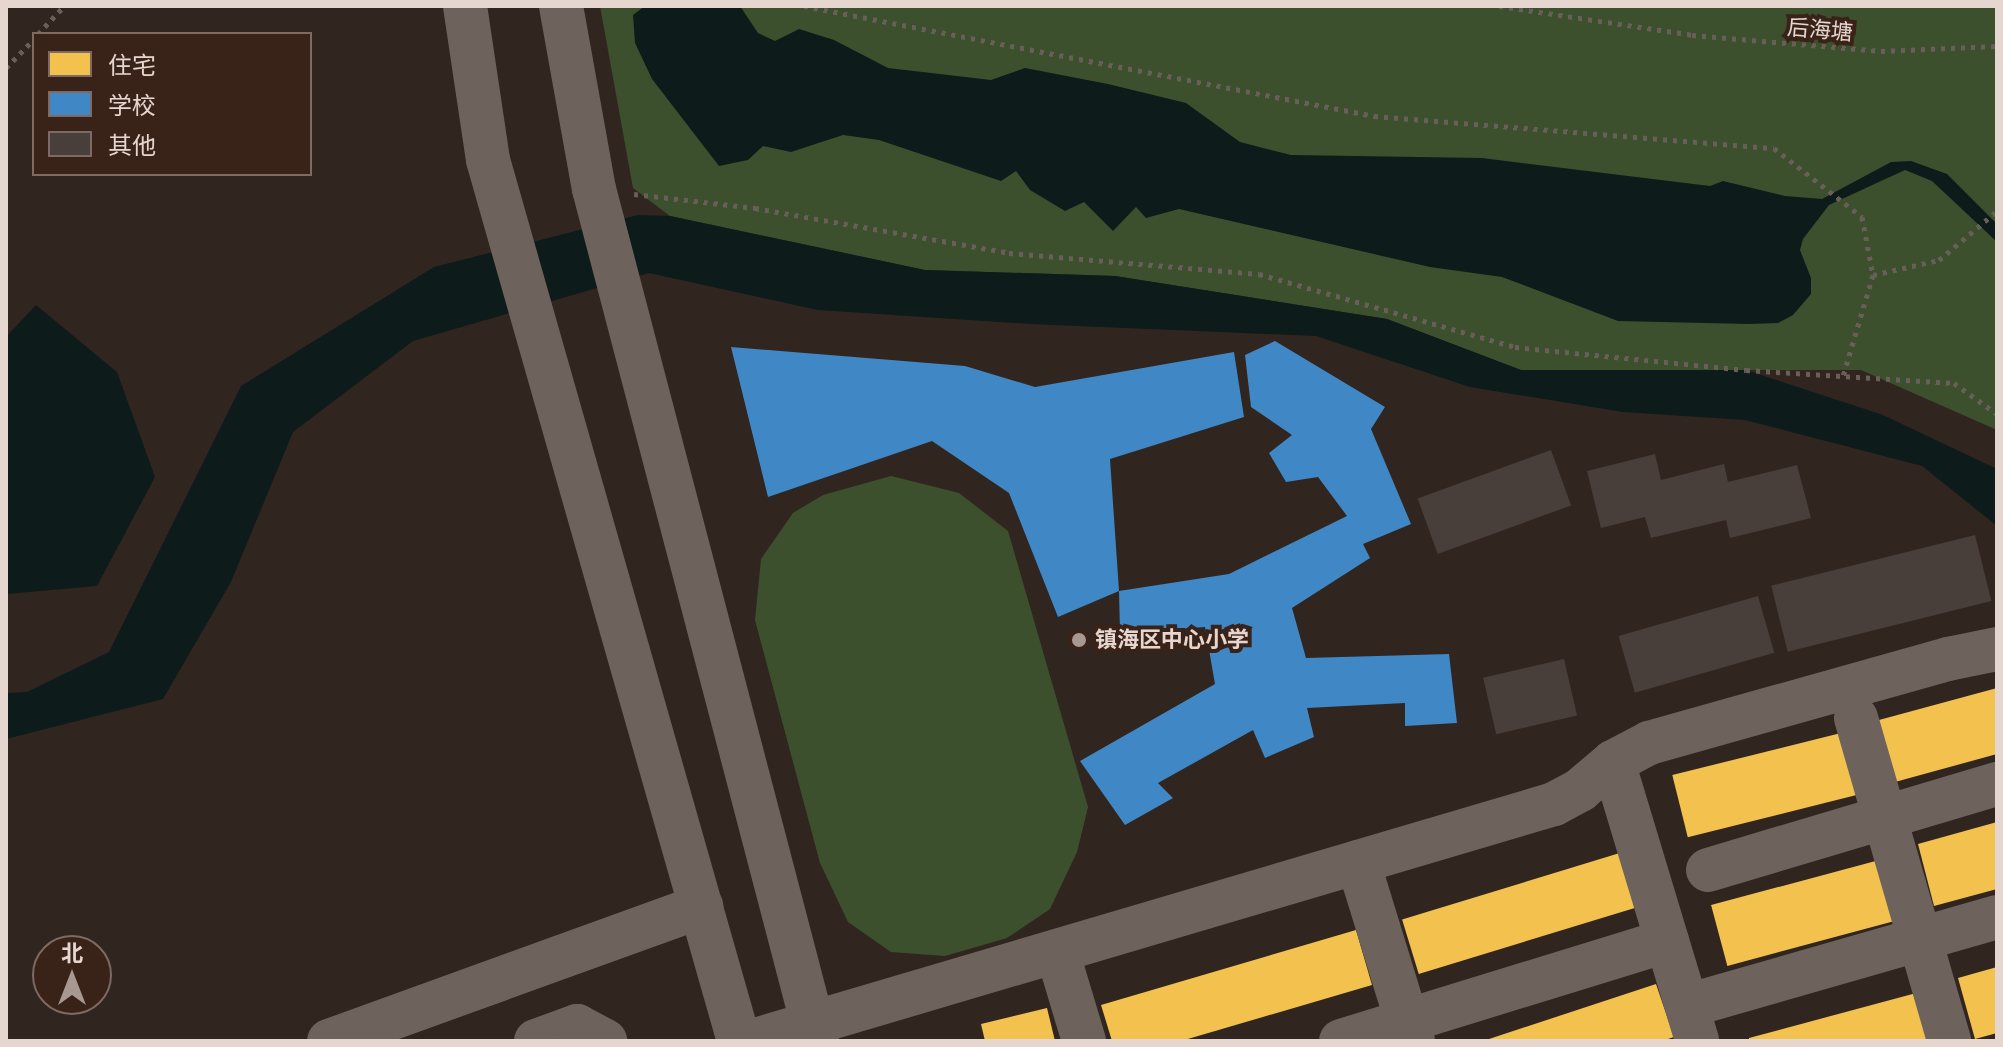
<!DOCTYPE html>
<meta charset="utf-8">
<style>
body{margin:0}
#map{position:relative;width:2003px;height:1047px;overflow:hidden;background:#312520;font-family:"Source Serif 4","Noto Sans SC",serif}
div>[style]{position:absolute}
[style*='--x']{left:calc(var(--x)*1px);top:calc(var(--y)*1px);width:calc(var(--w)*1px);rotate:calc(var(--a)*1deg)}
.green>*{inset:0;background:#3d502d}
.water>*{inset:0;background:#0e1b1b}
.homes>*{inset:0;background:#f2c14e;transform-origin:0 0}
.schools>*{inset:0;background:#3f88c5}
.building>*{inset:0;background:#483e3a;transform-origin:0 0}
.path>*{height:5px;margin-top:-2.5px;transform-origin:0;background:repeating-linear-gradient(90deg,#685f59 0 4px,transparent 0 10px)}
.minor>*{height:44px;margin:-22px;padding:0 22px;transform-origin:22px;border-radius:22px;background:#6d635c}
.dots>*{width:22px;height:22px;translate:-50% -50%;box-sizing:border-box;border:4px solid #392218;border-radius:50%}
span{translate:-50% -50%;white-space:nowrap;text-align:center;line-height:1.15;-webkit-text-stroke:8px #392218;paint-order:stroke}
.street-label{font-size:22px;color:#e6d6d0}
.poi-label{font-size:22px;color:#e6d6d0;font-weight:700}
.left{translate:0 -50%;text-align:left}
.frame{position:absolute;inset:0;border:8px solid #e6d6d0;pointer-events:none}
.legend{position:absolute;left:32px;top:32px;width:280px;height:144px;box-sizing:border-box;background:#392218;border:2px solid #7e6a62;margin:0;padding:10px 14px;list-style:none;font-size:24px;color:#e6d6d0}
.legend li{display:flex;align-items:center;gap:16px;height:40px}
.legend b{width:40px;border:2px solid #7e6a62}
.north{position:absolute;left:32px;top:935px;width:80px;height:80px;box-sizing:border-box;background:#392218;border:2px solid #7e6a62;border-radius:50%;rotate:0deg;font-size:22px;font-weight:700;line-height:32px;text-align:center;color:#e6d6d0}
.north::after{content:'';display:block;margin:auto;width:28px;height:36px;background:#a79892;clip-path:polygon(50% 0,100% 100%,50% 72%,0 100%)}
</style>
<div id="map">
<div class="green">
<i style="clip-path:polygon(600px 6px,1997px 6px,1997px 430px,1861px 370px,1521px 370px,1387px 319px,1115px 276px,925px 270px,670px 216px,633px 188px)"></i>
<i style="clip-path:polygon(891px 476px,959px 493px,1008px 531px,1088px 807px,1077px 852px,1050px 909px,1007px 938px,945px 956px,891px 952px,848px 922px,820px 863px,755px 620px,761px 559px,793px 513px,823px 495px)"></i>
</div>
<div class="water">
<i style="clip-path:polygon(645px 6px,740px 6px,758px 33px,775px 41px,799px 29px,834px 40px,888px 68px,991px 80px,1025px 68px,1108px 84px,1186px 103px,1240px 142px,1291px 155px,1482px 158px,1710px 186px,1723px 181px,1785px 196px,1822px 199px,1891px 162px,1911px 161px,1947px 174px,1997px 224px,1997px 242px,1932px 181px,1905px 170px,1829px 205px,1803px 239px,1800px 250px,1811px 278px,1811px 294px,1793px 315px,1778px 323px,1749px 324px,1618px 321px,1502px 277px,1430px 267px,1179px 209px,1146px 218px,1136px 207px,1113px 231px,1084px 202px,1065px 211px,1030px 190px,1016px 171px,1001px 181px,879px 140px,843px 135px,791px 152px,763px 146px,748px 160px,719px 166px,652px 79px,635px 43px,633px 15px)"></i>
<i style="clip-path:polygon(638px 215px,670px 216px,925px 270px,1115px 276px,1387px 319px,1521px 370px,1746px 370px,1883px 415px,1997px 469px,1997px 526px,1922px 466px,1745px 420px,1623px 412px,1470px 387px,1316px 336px,1031px 324px,818px 310px,649px 273px,413px 341px,293px 432px,231px 582px,163px 699px,6px 739px,6px 693px,27px 692px,109px 652px,241px 386px,434px 267px)"></i>
<i style="clip-path:polygon(36px 305px,117px 372px,155px 477px,97px 586px,6px 594px,6px 337px)"></i>
</div>
<div class="homes">
<i style="clip-path:polygon(1997px 688px,1997px 754px,1895px 782px,1879px 720px)"></i>
<i style="left:1845px;top:732px;width:64px;height:178px;rotate:76deg"></i>
<i style="clip-path:polygon(1997px 822px,1997px 889px,1934px 906px,1918px 844px)"></i>
<i style="left:1623px;top:852px;width:57px;height:231px;rotate:73deg"></i>
<i style="left:1883px;top:859px;width:63px;height:178px;rotate:75deg"></i>
<i style="clip-path:polygon(1356px 930px,1372px 985px,1181px 1041px,1112px 1041px,1101px 1005px)"></i>
<i style="clip-path:polygon(1997px 967px,1997px 1033px,1975px 1039px,1958px 978px)"></i>
<i style="clip-path:polygon(1656px 984px,1674px 1037px,1662px 1041px,1483px 1041px)"></i>
<i style="clip-path:polygon(1920px 992px,1933px 1041px,1749px 1041px,1749px 1038px)"></i>
<i style="clip-path:polygon(1047px 1008px,1055px 1041px,985px 1041px,981px 1024px)"></i>
</div>
<div class="schools">
<i style="clip-path:polygon(1275px 341px,1385px 407px,1371px 429px,1411px 524px,1363px 544px,1370px 558px,1292px 608px,1306px 658px,1449px 654px,1457px 723px,1405px 726px,1405px 703px,1307px 708px,1314px 737px,1265px 758px,1253px 730px,1158px 783px,1173px 798px,1125px 825px,1080px 761px,1215px 684px,1205px 627px,1120px 633px,1119px 591px,1058px 617px,1009px 493px,932px 441px,768px 497px,731px 347px,965px 366px,1035px 387px,1234px 352px,1244px 417px,1110px 459px,1119px 591px,1229px 574px,1347px 516px,1318px 477px,1286px 482px,1269px 453px,1292px 435px,1251px 407px,1245px 355px)"></i>
</div>
<div class="building">
<i style="left:1551px;top:450px;width:59px;height:142px;rotate:70deg"></i>
<i style="clip-path:polygon(1655px 454px,1661px 480px,1724px 464px,1728px 482px,1797px 465px,1811px 518px,1730px 538px,1726px 520px,1651px 538px,1645px 517px,1601px 528px,1587px 471px)"></i>
<i style="left:1975px;top:535px;width:68px;height:210px;rotate:76deg"></i>
<i style="left:1758px;top:596px;width:59px;height:145px;rotate:74deg"></i>
<i style="left:1564px;top:659px;width:58px;height:83px;rotate:77deg"></i>
</div>
<div class="path">
<i style="--x:804;--y:6;--w:581;--a:10.92"></i>
<i style="--x:1374;--y:116;--w:401;--a:4.6"></i>
<i style="--x:1774;--y:148;--w:112;--a:38.1"></i>
<i style="--x:1862;--y:217;--w:59;--a:79.3"></i>
<i style="--x:1873;--y:275;--w:105;--a:106.5"></i>
<i style="--x:1499;--y:6;--w:195;--a:8.5"></i>
<i style="--x:1692;--y:35;--w:190;--a:4.8"></i>
<i style="--x:1881;--y:51;--w:116;--a:-2.5"></i>
<i style="--x:38;--y:34;--w:38;--a:-47"></i>
<i style="--x:6;--y:68;--w:40;--a:-46"></i>
<i style="--x:634;--y:194;--w:122;--a:6.6"></i>
<i style="--x:755;--y:208;--w:258;--a:10"></i>
<i style="--x:1009;--y:253;--w:251;--a:4.8"></i>
<i style="--x:1259;--y:274;--w:266;--a:15.9"></i>
<i style="--x:1515;--y:347;--w:232;--a:5.7"></i>
<i style="--x:1746;--y:370;--w:208;--a:3.6"></i>
<i style="--x:1954;--y:383;--w:53;--a:35.8"></i>
<i style="--x:1873;--y:275;--w:68;--a:-12.8"></i>
<i style="--x:1939;--y:260;--w:76;--a:-40.2"></i>
</div>
<div class="minor">
<i style="--x:465;--y:6;--w:156;--a:81.5"></i>
<i style="--x:488;--y:160;--w:916;--a:74.1"></i>
<i style="--x:561;--y:6;--w:186;--a:79.8"></i>
<i style="--x:594;--y:189;--w:881;--a:75.33"></i>
<i style="--x:1856;--y:718;--w:336;--a:73.9"></i>
<i style="--x:1613;--y:762;--w:291;--a:73.2"></i>
<i style="--x:1358;--y:862;--w:187;--a:72.9"></i>
<i style="--x:1708;--y:870;--w:302;--a:-16.6"></i>
<i style="--x:1057;--y:951;--w:94;--a:73.3"></i>
<i style="--x:1687;--y:1006;--w:323;--a:-16"></i>
<i style="--x:329;--y:1041;--w:396;--a:-19.9"></i>
<i style="--x:536;--y:1041;--w:44;--a:-20.1"></i>
<i style="--x:577;--y:1026;--w:32;--a:28"></i>
<i style="--x:752;--y:1041;--w:836;--a:-16.46"></i>
<i style="--x:1554;--y:804;--w:30;--a:-28"></i>
<i style="--x:1580;--y:790;--w:43;--a:-40.3"></i>
<i style="--x:1613;--y:762;--w:41;--a:-27.8"></i>
<i style="--x:1649;--y:743;--w:311;--a:-15.7"></i>
<i style="--x:1948;--y:659;--w:50;--a:-11.5"></i>
<i style="--x:1341;--y:1041;--w:341;--a:-17.1"></i>
</div>
<div class="dots">
<i style="left:1079px;top:640px;background:#a79892"></i>
</div>
<div class="street-label">
<span style="left:1820px;top:30px;rotate:5deg">后海塘</span>
</div>
<div class="poi-label">
<span class="left" style="left:1095px;top:640px">镇海区中心小学</span>
</div>
<div class="frame"></div>
<ul class="legend">
<li><b style="height:22px;background:#f2c14e"></b>住宅</li>
<li><b style="height:22px;background:#3f88c5"></b>学校</li>
<li><b style="height:22px;background:#483e3a"></b>其他</li>
</ul>
<div class="north">北</div>
</div>
